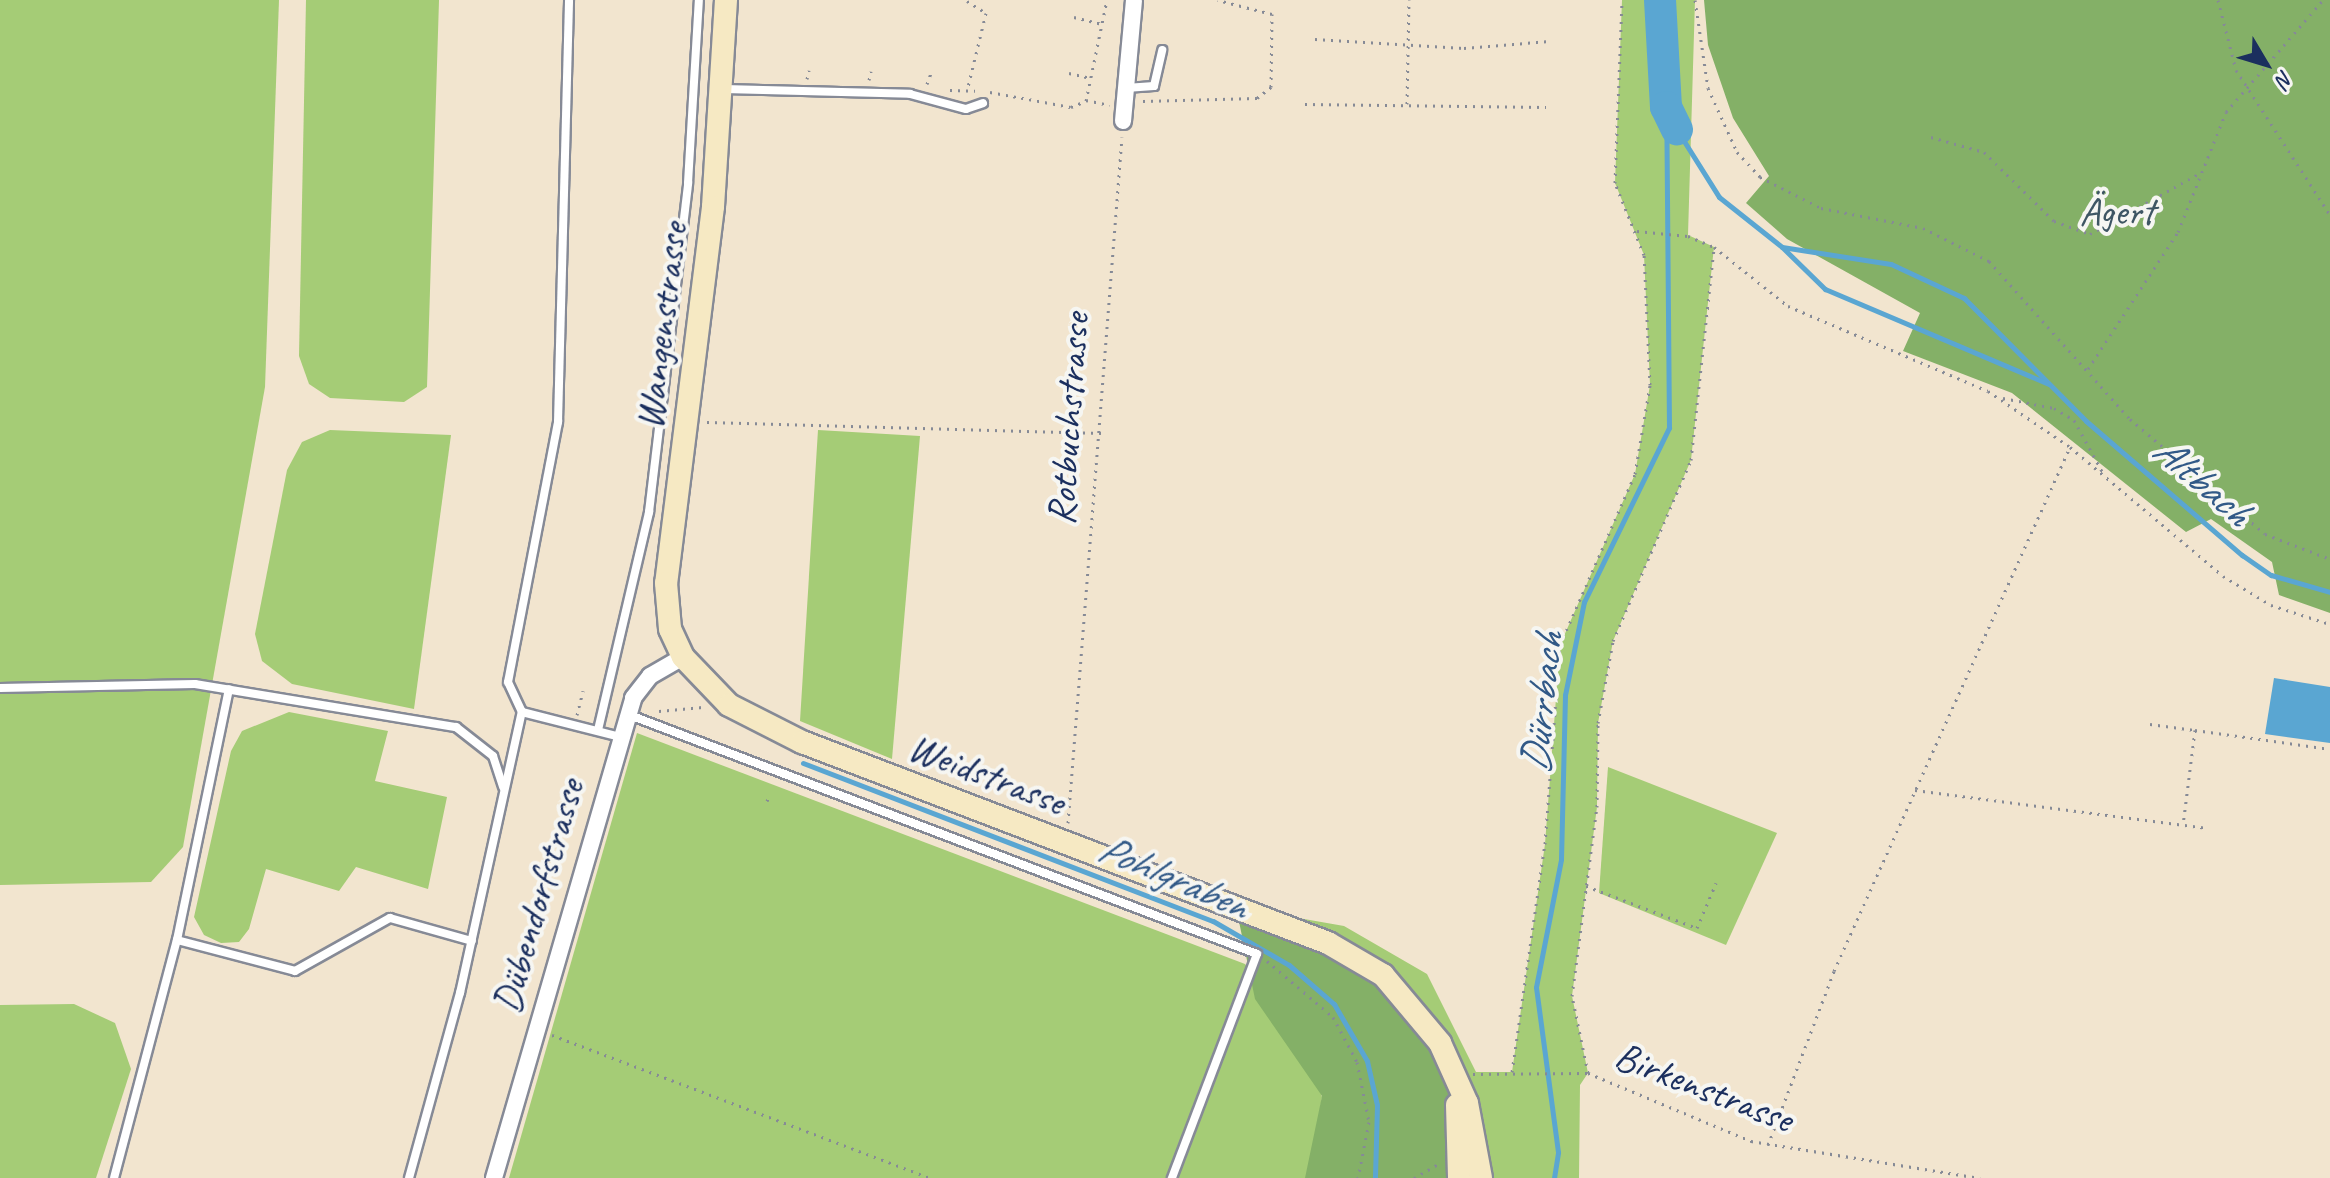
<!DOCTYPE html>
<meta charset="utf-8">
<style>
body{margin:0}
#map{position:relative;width:2330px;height:1178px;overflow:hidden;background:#f2e5cf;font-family:Caveat,sans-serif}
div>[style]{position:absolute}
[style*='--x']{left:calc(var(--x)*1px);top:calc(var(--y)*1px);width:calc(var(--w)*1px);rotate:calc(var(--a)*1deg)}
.green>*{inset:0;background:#a5cc76}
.forest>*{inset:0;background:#84b067}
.water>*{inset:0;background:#5aa6d2}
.stream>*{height:5px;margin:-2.5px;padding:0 2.5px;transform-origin:2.5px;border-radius:2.5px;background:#5aa6d2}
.river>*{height:32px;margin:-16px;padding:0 16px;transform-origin:16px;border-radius:16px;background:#5aa6d2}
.path>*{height:3px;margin-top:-1.5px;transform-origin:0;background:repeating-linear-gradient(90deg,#868a96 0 2px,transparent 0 8px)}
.roads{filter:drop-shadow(2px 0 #868a96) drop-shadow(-2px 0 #868a96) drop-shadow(0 2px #868a96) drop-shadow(0 -2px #868a96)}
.lane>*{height:8px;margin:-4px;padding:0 4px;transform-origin:4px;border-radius:4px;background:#fff}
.street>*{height:16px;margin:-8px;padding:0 8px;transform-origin:8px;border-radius:8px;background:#fff}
.secondary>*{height:22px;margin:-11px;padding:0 11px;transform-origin:11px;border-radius:11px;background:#f6e9c3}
span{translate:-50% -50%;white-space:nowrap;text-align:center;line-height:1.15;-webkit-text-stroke:8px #f6f6f2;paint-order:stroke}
.park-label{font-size:40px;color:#3e5664}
.street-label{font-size:40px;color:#1b2f5e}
.water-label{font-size:42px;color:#315987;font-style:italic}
.north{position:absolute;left:2226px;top:24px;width:80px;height:80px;-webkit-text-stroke:6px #f6f6f2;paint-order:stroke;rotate:128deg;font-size:22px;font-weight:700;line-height:32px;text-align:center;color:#1b2f5e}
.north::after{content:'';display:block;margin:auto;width:28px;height:36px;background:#1b2f5e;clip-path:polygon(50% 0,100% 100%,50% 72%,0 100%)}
</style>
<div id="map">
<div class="green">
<i style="clip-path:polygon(0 0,279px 0,265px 387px,183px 847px,151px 882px,0 885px)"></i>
<i style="clip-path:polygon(306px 0,439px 0,427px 387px,404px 402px,330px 398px,309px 384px,299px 356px)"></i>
<i style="clip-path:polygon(1622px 0,1695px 0,1688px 235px,1714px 247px,1691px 460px,1613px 641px,1598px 723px,1597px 807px,1572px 996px,1588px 1073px,1580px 1085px,1579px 1178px,1459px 1178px,1236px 907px,1344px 926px,1427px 974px,1476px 1072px,1512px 1072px,1545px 844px,1560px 645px,1635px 474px,1650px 385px,1644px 255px,1615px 183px)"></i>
<i style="clip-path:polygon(330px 430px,451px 435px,414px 709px,292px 684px,262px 661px,255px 634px,287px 470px,302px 442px)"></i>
<i style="clip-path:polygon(818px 430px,920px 436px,892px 759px,800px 721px)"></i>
<i style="clip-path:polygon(289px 712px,388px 731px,375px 781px,447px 797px,428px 889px,356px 867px,339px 891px,266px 869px,249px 929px,239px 942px,221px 943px,204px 935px,194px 917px,231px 751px,242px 731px)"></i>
<i style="clip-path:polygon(637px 733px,1245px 964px,1309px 1053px,1322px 1097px,1309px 1178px,509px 1178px)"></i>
<i style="clip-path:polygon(1608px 767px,1777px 833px,1726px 945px,1599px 893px)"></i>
<i style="clip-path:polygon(74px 1004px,115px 1023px,131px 1069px,96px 1178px,0 1178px,0 1005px)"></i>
</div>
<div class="forest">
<i style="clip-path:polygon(1704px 0,2330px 0,2330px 613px,2279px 595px,2272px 562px,2211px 519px,2186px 532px,2012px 393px,1903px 351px,1920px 313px,1787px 239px,1746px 203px,1769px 176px,1733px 118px,1708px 45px)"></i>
<i style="clip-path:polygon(1236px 907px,1383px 975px,1455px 1080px,1459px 1178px,1305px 1178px,1322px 1096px,1255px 999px)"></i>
</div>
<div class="water">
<i style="clip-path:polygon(2274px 678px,2330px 687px,2330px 743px,2265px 734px)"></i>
</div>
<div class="stream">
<i style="--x:1677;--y:130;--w:79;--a:57.9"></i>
<i style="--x:1719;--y:197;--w:80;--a:38.4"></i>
<i style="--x:1782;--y:247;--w:110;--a:8.9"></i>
<i style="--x:1891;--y:264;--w:81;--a:25"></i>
<i style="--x:1964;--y:298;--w:173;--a:45.2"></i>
<i style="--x:2086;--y:421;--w:206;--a:40.7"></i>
<i style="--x:2242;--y:555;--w:35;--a:35"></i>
<i style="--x:2271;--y:575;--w:61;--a:16.1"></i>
<i style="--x:1783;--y:248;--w:59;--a:44.3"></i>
<i style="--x:1825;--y:289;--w:243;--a:23"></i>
<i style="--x:803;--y:763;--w:439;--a:21.1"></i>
<i style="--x:1213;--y:921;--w:88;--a:30.1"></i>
<i style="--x:1289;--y:965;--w:60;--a:40.9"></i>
<i style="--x:1334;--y:1004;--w:66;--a:59.9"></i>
<i style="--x:1367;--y:1061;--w:45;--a:77.2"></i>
<i style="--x:1377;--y:1105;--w:73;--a:91.6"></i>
<i style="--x:1554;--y:1178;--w:26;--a:-81"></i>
<i style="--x:1558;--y:1152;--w:166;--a:-97.6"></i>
<i style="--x:1536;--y:987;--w:130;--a:-78.9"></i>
<i style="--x:1561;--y:859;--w:164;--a:-88.6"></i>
<i style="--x:1565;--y:695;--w:95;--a:-78.5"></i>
<i style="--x:1584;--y:602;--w:194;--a:-64"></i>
<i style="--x:1669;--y:428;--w:321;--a:-90.5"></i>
</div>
<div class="river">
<i style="--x:1660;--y:0;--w:107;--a:86.8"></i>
<i style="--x:1666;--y:107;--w:25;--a:64"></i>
</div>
<div class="path">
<i style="--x:1695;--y:0;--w:89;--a:81.6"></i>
<i style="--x:1708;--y:88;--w:70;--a:65.6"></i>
<i style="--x:1737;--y:152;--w:34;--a:47"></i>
<i style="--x:1760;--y:177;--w:68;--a:26.9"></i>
<i style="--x:1821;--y:208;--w:104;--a:11.1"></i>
<i style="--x:1923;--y:228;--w:74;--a:26.6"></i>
<i style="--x:1989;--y:261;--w:212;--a:48.3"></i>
<i style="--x:2130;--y:419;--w:177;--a:40.4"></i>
<i style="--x:2265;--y:534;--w:70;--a:21"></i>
<i style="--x:2218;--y:0;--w:72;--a:75.6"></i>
<i style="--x:2236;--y:70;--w:173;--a:57"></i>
<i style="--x:967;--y:1;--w:22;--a:32"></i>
<i style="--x:986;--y:13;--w:80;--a:103.7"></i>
<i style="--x:1074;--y:17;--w:29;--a:14"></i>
<i style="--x:1315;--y:39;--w:149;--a:3.5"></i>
<i style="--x:1464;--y:48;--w:86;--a:-4.7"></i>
<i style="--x:1069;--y:73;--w:22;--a:13"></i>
<i style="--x:807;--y:79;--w:9;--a:-77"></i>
<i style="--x:869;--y:80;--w:9;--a:-77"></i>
<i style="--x:927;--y:84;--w:12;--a:-70"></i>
<i style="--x:950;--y:90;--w:25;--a:2"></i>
<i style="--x:990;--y:92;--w:82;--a:10.5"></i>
<i style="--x:1071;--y:107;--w:16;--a:-22"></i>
<i style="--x:1086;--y:101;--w:103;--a:-78.3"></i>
<i style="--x:1086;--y:100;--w:24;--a:12"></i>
<i style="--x:1143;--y:101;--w:114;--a:-1.5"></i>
<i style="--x:1257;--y:98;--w:18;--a:-38"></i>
<i style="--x:1271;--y:87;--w:73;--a:-89.2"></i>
<i style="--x:1272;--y:14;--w:56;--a:-165.5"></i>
<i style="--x:1305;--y:104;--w:241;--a:0.7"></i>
<i style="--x:1407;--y:104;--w:104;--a:-88.9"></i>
<i style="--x:1931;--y:137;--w:55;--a:15.8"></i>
<i style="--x:1984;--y:152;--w:98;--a:44.6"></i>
<i style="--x:2054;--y:221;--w:38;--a:20"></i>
<i style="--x:2090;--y:234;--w:128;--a:-29"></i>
<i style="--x:1637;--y:231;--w:51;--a:5.6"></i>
<i style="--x:1688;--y:236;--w:28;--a:23"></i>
<i style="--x:1714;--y:247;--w:95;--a:38.6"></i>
<i style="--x:1788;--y:306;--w:217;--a:23"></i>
<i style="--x:1988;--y:391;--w:99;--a:34.3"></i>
<i style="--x:2070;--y:447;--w:200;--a:40.1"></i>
<i style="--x:2223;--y:576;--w:56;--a:31.1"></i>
<i style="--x:2271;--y:605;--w:62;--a:17.9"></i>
<i style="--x:2088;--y:369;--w:164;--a:-56.7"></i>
<i style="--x:2178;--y:232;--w:129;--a:-68.2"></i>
<i style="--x:2226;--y:112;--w:148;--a:-49.1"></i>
<i style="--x:2003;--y:398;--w:52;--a:11.1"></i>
<i style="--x:2054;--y:408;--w:23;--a:31"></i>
<i style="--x:2074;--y:420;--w:60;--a:61.3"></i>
<i style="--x:707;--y:422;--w:396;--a:1.6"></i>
<i style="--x:659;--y:711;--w:44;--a:-5.2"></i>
<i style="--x:577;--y:715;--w:25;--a:-76"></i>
<i style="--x:2150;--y:724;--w:45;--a:7.6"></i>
<i style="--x:2195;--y:730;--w:96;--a:97.2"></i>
<i style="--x:2195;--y:730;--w:136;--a:8"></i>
<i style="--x:1915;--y:790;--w:295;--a:7.4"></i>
<i style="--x:767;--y:801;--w:4;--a:-63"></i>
<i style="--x:1068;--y:823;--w:688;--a:-85.5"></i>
<i style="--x:1586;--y:886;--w:119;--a:20.7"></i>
<i style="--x:1697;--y:928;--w:49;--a:-67.1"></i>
<i style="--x:1267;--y:961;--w:87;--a:40.3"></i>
<i style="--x:1333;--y:1017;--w:51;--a:61.9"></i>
<i style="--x:1357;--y:1062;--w:61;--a:78.7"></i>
<i style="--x:1369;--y:1122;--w:57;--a:101.1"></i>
<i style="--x:552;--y:1035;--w:404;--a:20.7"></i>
<i style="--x:1512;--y:1072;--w:230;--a:-81.8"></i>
<i style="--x:1545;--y:844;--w:200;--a:-85.7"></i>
<i style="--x:1560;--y:645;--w:187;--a:-66.3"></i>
<i style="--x:1635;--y:474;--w:90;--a:-80.4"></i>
<i style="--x:1650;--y:385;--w:130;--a:-92.6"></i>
<i style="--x:1644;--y:255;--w:78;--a:-111.9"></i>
<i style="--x:1615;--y:183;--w:183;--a:-87.8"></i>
<i style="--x:1588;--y:1073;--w:79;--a:-101.7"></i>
<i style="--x:1572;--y:996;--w:191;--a:-82.5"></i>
<i style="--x:1597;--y:807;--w:84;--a:-89.3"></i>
<i style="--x:1598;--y:723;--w:83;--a:-79.6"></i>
<i style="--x:1613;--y:641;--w:197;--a:-66.7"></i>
<i style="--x:1691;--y:460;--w:214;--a:-83.8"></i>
<i style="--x:1473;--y:1074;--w:115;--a:-0.5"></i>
<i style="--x:1588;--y:1073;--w:177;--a:22.6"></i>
<i style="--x:1751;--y:1141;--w:232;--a:9.2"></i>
<i style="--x:1768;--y:1145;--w:186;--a:-69.2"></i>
<i style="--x:1834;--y:971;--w:575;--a:-65.75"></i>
<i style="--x:1414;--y:1178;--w:28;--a:-30"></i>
</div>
<div class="roads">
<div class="lane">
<i style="--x:1126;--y:88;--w:28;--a:-4"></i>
<i style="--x:1154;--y:86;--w:37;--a:-77"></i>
<i style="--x:724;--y:89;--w:186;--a:1.5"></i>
<i style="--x:910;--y:94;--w:58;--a:15"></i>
<i style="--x:966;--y:109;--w:18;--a:-19"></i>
<i style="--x:0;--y:688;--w:195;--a:-1.2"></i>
<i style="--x:195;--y:684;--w:265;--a:9.4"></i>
<i style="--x:456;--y:727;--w:47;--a:38.1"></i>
<i style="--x:493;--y:756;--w:33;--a:72"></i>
<i style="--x:522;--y:712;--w:101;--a:14.3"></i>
<i style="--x:627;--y:714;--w:674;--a:20.85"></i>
<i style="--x:1257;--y:954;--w:240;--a:110.8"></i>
<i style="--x:598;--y:730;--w:224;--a:-76.8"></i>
<i style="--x:649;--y:512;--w:331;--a:-83.2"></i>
<i style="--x:688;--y:183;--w:183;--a:-86.6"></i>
<i style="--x:177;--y:940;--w:122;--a:14.7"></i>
<i style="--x:295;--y:971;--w:109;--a:-29.2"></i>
<i style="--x:390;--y:918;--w:85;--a:15.7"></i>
<i style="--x:114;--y:1178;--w:246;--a:-75.2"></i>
<i style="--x:177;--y:940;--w:256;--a:-78.3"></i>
<i style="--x:409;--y:1178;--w:192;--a:-74.6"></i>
<i style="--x:460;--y:993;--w:288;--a:-77.6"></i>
<i style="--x:522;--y:712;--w:33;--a:-115"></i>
<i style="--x:508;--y:682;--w:265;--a:-79.1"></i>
<i style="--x:558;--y:422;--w:422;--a:-88.5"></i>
</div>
<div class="street">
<i style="--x:1123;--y:121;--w:121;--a:-84.8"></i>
<i style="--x:494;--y:1178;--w:500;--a:-73.8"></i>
<i style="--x:633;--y:698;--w:28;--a:-52"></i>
<i style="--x:650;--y:676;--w:38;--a:-30"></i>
</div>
<div class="secondary">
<i style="--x:726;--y:0;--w:207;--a:93.6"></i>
<i style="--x:713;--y:207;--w:379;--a:97.1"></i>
<i style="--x:666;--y:583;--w:46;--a:85"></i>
<i style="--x:670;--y:629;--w:31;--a:65"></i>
<i style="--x:683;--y:657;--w:66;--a:46.2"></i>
<i style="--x:729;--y:705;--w:82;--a:26.9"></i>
<i style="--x:802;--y:742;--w:563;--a:20.91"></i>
<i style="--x:1328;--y:943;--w:64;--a:30.2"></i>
<i style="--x:1383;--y:975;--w:89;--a:50"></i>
<i style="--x:1440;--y:1043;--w:66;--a:65.8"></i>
<i style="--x:1467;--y:1103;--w:76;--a:79.4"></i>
<i style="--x:1457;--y:1105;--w:73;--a:88.4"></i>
</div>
</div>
<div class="park-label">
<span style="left:2117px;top:211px">Ägert</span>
</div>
<div class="street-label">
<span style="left:661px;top:326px;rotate:-83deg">Wangenstrasse</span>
<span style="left:1068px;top:419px;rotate:-86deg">Rotbuchstrasse</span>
<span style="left:987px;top:774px;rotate:21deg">Weidstrasse</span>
<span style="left:538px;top:896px;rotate:-74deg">Dübendorfstrasse</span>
<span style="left:1704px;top:1087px;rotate:21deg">Birkenstrasse</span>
</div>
<div class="water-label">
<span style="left:2202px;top:481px;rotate:41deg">Altbach</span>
<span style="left:1542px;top:703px;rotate:-84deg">Dürrbach</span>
<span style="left:1173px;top:877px;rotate:23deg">Pohlgraben</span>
</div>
<div class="north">N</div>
</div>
